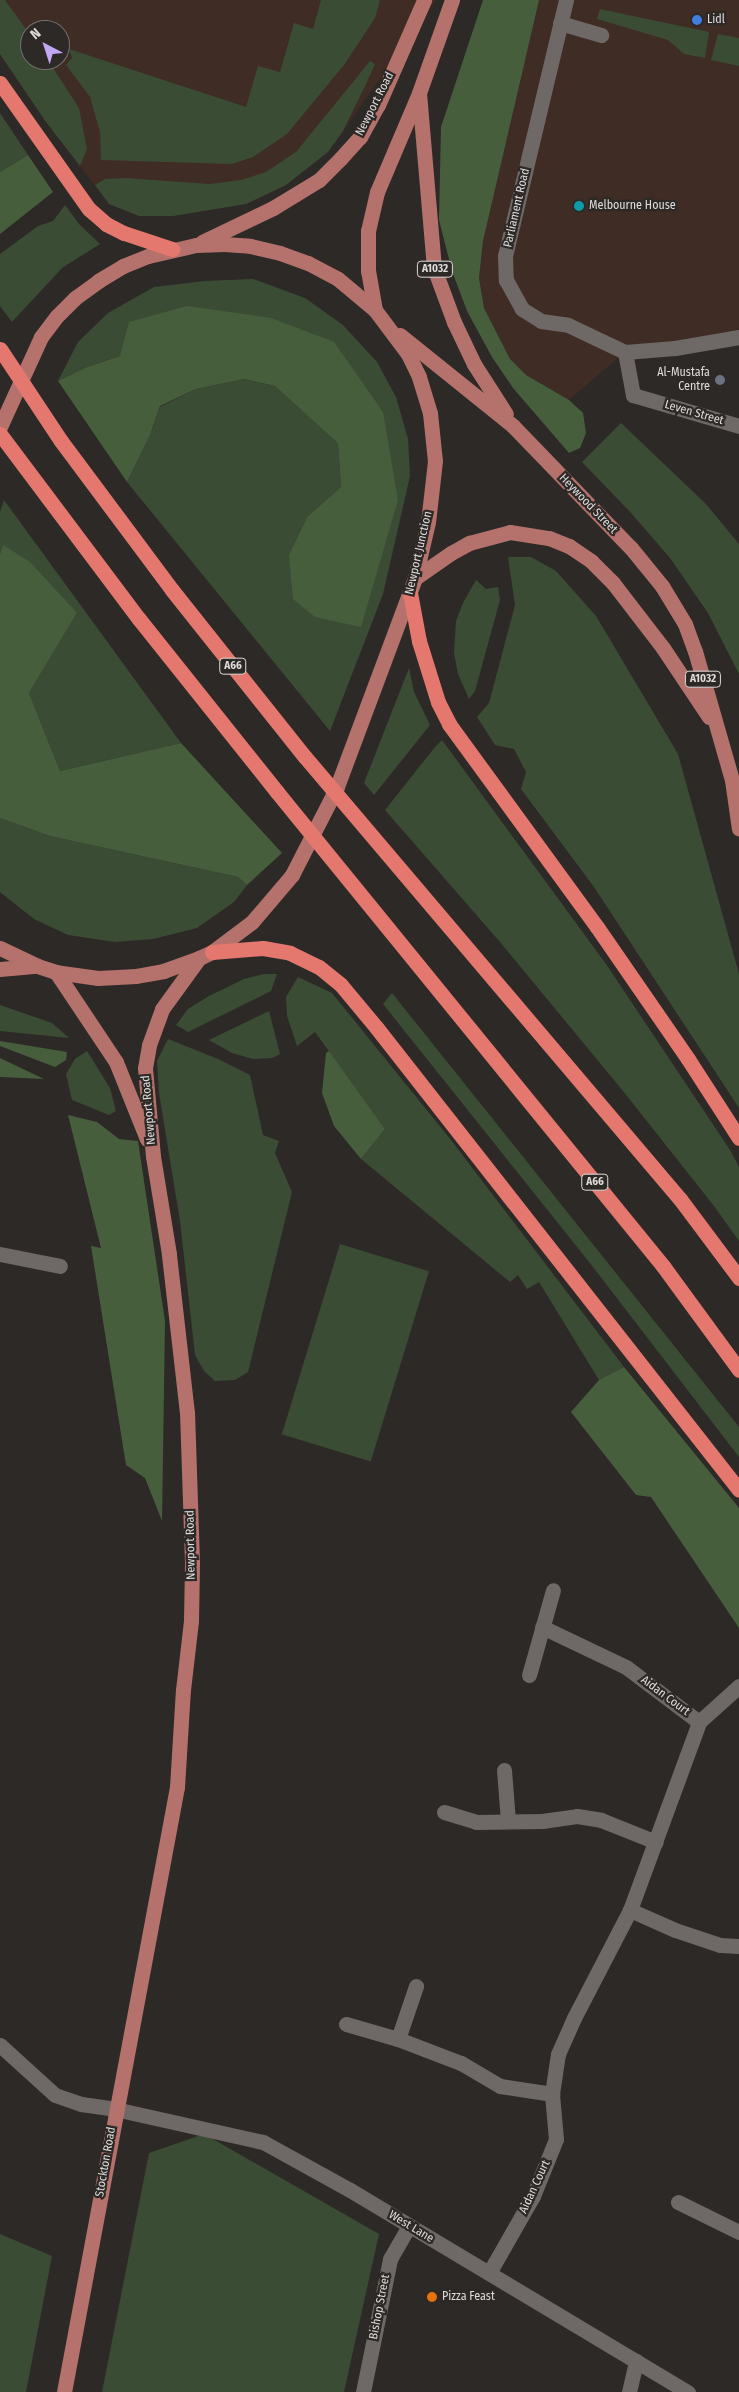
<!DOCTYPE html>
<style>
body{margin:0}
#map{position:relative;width:739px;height:2392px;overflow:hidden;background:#2d2927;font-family:"Fira Sans Condensed",sans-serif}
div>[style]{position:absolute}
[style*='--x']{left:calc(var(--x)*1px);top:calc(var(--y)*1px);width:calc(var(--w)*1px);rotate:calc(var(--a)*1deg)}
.commercial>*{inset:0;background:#3f2c25}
.green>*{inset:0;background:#3b4c34;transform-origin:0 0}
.forest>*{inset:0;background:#475e3d}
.minor>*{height:15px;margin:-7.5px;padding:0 7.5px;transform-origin:7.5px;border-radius:7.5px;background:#6e6967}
.major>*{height:15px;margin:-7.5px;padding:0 7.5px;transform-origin:7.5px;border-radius:7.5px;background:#b5716b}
.highway>*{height:15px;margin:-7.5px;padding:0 7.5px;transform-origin:7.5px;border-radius:7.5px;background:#e4776e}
.dots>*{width:14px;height:14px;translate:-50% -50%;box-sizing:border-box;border:2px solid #2d2927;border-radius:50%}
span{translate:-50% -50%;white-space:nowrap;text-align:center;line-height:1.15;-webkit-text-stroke:4.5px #2d2927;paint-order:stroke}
.shield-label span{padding:1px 4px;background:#2d2927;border:1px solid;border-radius:4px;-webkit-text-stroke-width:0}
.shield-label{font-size:11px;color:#dfdcdb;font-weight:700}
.poi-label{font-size:12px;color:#dfdcdb}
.left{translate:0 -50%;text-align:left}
.right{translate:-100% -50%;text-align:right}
.street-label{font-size:12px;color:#dfdcdb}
.north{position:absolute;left:20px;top:20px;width:50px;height:50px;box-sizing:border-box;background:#2d2927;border:1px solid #74716f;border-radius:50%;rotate:320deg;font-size:14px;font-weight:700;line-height:20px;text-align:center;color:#dfdcdb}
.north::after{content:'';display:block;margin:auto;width:18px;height:22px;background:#c2a8f2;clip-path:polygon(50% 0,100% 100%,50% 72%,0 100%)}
</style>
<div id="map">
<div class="commercial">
<i style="clip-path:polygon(evenodd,0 0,436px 0,328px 152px,286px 185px,246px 204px,173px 216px,139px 216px,109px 204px,46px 122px,0 54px,0 0,30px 30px,60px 30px,60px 60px,30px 60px,30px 30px)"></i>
<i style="clip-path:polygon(487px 0,739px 0,739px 337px,625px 352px,569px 400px,526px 375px,510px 359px,484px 308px,479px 278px,483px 241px)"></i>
</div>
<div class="green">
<i style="clip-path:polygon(0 0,5px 0,30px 35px,30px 60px,48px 60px,79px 108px,87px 149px,80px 166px,46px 122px,0 54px)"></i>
<i style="clip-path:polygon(321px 0,380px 0,375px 18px,344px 65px,287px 134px,253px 157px,232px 164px,101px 160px,100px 132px,90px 97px,66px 65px,72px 58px,69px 49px,246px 107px,258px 66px,280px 72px,294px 23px,313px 29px)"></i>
<i style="clip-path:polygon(600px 9px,709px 32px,705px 58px,684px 54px,668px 40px,597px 19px)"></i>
<i style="clip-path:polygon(718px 34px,739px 38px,739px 66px,711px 60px)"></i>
<i style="clip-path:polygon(370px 61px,375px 64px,366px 84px,343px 131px,328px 152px,286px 185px,246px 204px,173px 216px,139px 216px,109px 204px,95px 185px,105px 179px,126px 178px,210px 184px,241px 180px,266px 172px,296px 152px)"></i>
<i style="clip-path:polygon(0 113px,28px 155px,0 172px)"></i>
<i style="clip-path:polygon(65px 205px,79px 224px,100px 244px,62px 268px,12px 322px,0 306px,0 254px,38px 226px,53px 221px)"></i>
<i style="clip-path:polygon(253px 279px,305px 298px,343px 325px,377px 362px,396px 397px,408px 439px,410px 476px,383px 594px,330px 731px,127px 482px,150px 435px,160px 407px,196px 389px,244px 379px,275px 386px,338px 442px,341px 487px,308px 516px,360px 627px,334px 342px,120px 356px,87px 367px,58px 381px,78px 342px,108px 313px,154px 287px,205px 281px)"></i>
<i style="clip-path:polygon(621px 423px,706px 504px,739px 544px,739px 674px,708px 613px,670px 558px,632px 514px,582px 462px)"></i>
<i style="clip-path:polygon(4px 500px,181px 743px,60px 771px,29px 693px,77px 613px,3px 545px,0 554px,0 512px)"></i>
<i style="clip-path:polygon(508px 557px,531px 557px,556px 571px,596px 616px,678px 754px,739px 974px,739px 1108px,594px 887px,521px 789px,526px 772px,514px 749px,495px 745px,477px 717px,489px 703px,515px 605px)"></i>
<i style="clip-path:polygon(476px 580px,486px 589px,498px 587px,500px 600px,475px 691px,469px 699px,458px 674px,454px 653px,456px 621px,463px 603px)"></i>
<i style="clip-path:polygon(409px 668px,414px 692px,430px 725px,374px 795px,364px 783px)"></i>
<i style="clip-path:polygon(442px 740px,606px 964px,730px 1150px,739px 1167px,739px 1241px,714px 1206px,623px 1091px,500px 942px,385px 810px,435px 747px)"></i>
<i style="clip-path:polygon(0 818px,50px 836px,238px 877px,247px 885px,234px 902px,197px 928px,153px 939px,115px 942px,68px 935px,34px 919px,0 892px)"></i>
<i style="clip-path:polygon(264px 974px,277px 974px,271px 991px,188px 1032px,176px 1025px,188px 1009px,209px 996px,244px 979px)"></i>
<i style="clip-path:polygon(298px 977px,332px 993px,451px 1140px,624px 1367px,599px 1380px,539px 1282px,527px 1289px,518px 1275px,510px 1282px,361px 1159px,385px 1129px,315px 1032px,297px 1046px,287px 1016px,286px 997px)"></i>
<i style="clip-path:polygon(392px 993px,739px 1427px,739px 1457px,593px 1267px,383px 1004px)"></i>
<i style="clip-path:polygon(0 1005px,52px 1023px,69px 1038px,0 1031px)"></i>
<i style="clip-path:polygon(269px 1011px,280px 1054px,272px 1058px,253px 1059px,232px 1053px,209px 1040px)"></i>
<i style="clip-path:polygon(168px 1039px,218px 1059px,250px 1075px,263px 1135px,279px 1141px,275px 1153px,292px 1192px,248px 1372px,235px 1380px,215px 1381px,204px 1371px,195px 1355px,180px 1221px,159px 1093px,157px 1061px)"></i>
<i style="clip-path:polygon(87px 1051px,110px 1088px,116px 1111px,109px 1115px,72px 1100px,66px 1074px,75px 1059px)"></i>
<i style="left:340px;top:1244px;width:93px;height:199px;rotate:17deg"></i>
<i style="clip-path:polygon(204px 2134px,379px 2234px,344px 2392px,102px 2392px,149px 2153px)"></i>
<i style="clip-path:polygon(0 2234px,52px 2256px,26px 2392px,0 2392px)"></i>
</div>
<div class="forest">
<i style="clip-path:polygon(483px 0,539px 0,483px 241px,479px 278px,484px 308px,510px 359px,526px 375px,569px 400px,583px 413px,586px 433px,580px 448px,569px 453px,513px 388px,492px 357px,467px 311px,452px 271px,439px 220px,441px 127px)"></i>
<i style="clip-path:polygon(28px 155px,53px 192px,0 234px,0 172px)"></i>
<i style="clip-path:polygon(187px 306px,271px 318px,334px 342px,383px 412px,398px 500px,361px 627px,315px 617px,293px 599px,289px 555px,308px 516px,341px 487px,338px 443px,275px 386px,244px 379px,196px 389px,160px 406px,150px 435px,127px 482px,58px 381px,87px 367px,120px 356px,129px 322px)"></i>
<i style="clip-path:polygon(3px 545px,30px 562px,77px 613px,29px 693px,60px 771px,181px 743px,282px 853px,247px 885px,238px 877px,50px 836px,0 818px,0 554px)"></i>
<i style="clip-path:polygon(0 1041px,67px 1052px,66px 1060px,55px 1067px,0 1046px)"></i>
<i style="clip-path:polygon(329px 1051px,385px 1129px,361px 1159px,334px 1126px,322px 1093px,326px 1053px)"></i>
<i style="clip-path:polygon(0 1058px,44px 1079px,0 1077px)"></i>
<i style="clip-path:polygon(68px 1115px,97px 1122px,119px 1139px,138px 1141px,165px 1321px,162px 1521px,145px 1478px,126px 1465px,91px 1246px,101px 1248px)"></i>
<i style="clip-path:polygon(624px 1367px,739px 1508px,739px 1628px,651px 1497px,636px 1495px,571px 1412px,599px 1380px)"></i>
</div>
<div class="minor">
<i style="--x:566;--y:0;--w:263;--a:103.4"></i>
<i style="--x:505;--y:256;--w:24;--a:88"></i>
<i style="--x:506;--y:280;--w:33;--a:61"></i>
<i style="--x:522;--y:309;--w:22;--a:32"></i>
<i style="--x:541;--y:321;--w:27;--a:8"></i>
<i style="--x:568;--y:325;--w:63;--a:25.3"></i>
<i style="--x:625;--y:352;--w:50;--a:-4.6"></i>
<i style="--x:675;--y:348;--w:65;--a:-9.8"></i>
<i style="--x:560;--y:23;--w:43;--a:16.3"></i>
<i style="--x:625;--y:352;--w:44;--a:79.5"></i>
<i style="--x:633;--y:395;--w:110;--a:16.3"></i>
<i style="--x:0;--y:1254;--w:61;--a:11.3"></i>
<i style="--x:529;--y:1675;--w:88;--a:-74.2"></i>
<i style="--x:699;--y:1722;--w:54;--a:-42"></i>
<i style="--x:504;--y:1770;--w:51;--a:85.5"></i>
<i style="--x:444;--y:1812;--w:34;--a:17"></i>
<i style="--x:476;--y:1822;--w:66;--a:-0.9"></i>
<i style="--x:542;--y:1821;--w:35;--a:-8"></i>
<i style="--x:577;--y:1816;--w:24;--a:9"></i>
<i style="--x:601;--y:1820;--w:59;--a:21.8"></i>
<i style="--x:630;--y:1910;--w:49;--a:24"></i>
<i style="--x:675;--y:1930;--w:47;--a:18.4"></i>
<i style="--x:720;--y:1945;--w:19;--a:3"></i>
<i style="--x:346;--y:2024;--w:54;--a:16.1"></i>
<i style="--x:398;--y:2039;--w:67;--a:20.9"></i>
<i style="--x:461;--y:2063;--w:45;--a:30.5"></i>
<i style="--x:500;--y:2086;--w:53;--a:8.7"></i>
<i style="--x:398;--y:2039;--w:56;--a:-71.2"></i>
<i style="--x:0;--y:2045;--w:74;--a:42.3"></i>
<i style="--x:55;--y:2095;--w:28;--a:19"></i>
<i style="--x:81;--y:2104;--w:34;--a:8"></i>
<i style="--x:115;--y:2109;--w:152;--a:12.6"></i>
<i style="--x:263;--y:2142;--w:99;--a:28.9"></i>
<i style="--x:350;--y:2190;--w:394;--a:30.9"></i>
<i style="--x:678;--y:2202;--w:68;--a:26.2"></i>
<i style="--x:489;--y:2273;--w:89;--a:-60.3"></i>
<i style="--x:533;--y:2196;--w:61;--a:-68"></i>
<i style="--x:556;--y:2139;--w:45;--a:-95.1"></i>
<i style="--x:552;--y:2094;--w:40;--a:-81.5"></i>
<i style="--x:558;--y:2054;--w:39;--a:-66"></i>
<i style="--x:574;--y:2018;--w:122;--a:-62.6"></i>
<i style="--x:630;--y:1910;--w:200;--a:-69.8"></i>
<i style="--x:699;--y:1722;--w:91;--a:-143"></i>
<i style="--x:626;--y:1667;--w:93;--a:-154.5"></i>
<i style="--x:363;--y:2392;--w:136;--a:-78.5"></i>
<i style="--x:390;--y:2259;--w:38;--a:-60"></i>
<i style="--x:629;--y:2392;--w:32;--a:-77"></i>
</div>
<div class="major">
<i style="--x:419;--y:93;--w:176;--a:85.1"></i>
<i style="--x:434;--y:268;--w:58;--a:69.7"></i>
<i style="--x:454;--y:322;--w:47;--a:64.5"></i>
<i style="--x:474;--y:364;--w:59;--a:57.4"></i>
<i style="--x:202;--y:242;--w:79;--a:-25.6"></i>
<i style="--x:273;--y:208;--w:54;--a:-31.3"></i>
<i style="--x:319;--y:180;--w:30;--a:-45"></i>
<i style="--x:340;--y:159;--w:30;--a:-48"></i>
<i style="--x:360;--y:137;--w:37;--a:-61"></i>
<i style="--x:378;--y:105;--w:115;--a:-66.3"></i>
<i style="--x:375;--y:310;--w:40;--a:-100"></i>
<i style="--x:368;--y:271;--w:40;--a:-90"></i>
<i style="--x:368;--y:231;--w:40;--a:-77"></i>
<i style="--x:377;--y:192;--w:108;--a:-67"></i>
<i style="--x:419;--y:93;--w:99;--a:-70.5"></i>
<i style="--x:400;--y:335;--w:145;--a:38.8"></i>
<i style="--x:513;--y:426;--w:170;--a:46"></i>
<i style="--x:631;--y:548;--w:49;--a:50.8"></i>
<i style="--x:662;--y:586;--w:44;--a:58.8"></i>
<i style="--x:685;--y:624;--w:29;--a:70"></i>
<i style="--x:695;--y:651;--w:134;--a:74"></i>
<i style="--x:732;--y:780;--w:49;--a:81.9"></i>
<i style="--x:0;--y:427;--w:99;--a:-65.5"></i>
<i style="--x:41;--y:337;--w:26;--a:-53"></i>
<i style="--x:57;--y:316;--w:25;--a:-45"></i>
<i style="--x:75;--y:298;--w:29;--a:-36"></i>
<i style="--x:98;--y:281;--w:29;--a:-31"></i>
<i style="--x:123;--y:266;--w:27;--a:-22"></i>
<i style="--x:148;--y:256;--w:49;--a:-12.9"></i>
<i style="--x:196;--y:245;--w:28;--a:-2"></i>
<i style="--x:224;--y:244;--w:26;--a:4"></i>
<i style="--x:250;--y:246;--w:31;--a:13"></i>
<i style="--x:280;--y:253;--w:30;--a:20"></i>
<i style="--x:308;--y:263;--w:34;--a:28"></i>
<i style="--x:338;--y:279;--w:48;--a:40"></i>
<i style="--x:375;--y:310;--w:55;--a:53.1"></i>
<i style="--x:408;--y:354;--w:25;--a:64"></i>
<i style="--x:419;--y:377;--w:38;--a:73"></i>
<i style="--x:430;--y:413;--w:48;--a:84.1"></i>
<i style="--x:435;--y:461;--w:61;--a:96.5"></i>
<i style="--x:428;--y:522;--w:57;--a:103.1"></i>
<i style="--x:415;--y:578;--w:223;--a:110.5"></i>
<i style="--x:337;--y:787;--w:99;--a:117.1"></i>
<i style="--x:292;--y:875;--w:62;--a:130.4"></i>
<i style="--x:252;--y:922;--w:50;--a:143.1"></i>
<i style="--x:212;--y:952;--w:14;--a:155"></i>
<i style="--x:199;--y:958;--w:37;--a:160"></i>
<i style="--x:164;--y:971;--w:28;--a:170"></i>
<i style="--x:136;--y:976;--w:38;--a:177"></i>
<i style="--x:98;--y:978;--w:42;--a:-171.9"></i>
<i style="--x:56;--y:972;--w:19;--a:-162"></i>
<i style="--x:38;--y:966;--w:42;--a:-154.7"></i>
<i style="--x:415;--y:578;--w:44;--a:-34.8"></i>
<i style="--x:451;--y:553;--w:21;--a:-29"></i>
<i style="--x:469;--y:543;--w:42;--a:-15"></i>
<i style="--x:510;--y:532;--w:39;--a:9"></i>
<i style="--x:549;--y:538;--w:22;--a:22"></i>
<i style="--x:569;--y:546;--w:27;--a:34"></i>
<i style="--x:591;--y:561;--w:31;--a:45"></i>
<i style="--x:613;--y:583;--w:82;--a:52.4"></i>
<i style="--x:663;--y:648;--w:83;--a:56.3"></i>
<i style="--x:0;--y:969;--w:36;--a:-5"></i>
<i style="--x:56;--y:972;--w:108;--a:56.3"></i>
<i style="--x:116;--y:1062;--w:83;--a:68.1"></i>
<i style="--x:64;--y:2392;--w:615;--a:-79.42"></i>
<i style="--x:177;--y:1787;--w:97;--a:-86.5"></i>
<i style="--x:183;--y:1690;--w:69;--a:-83.4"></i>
<i style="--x:191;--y:1621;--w:59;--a:-89"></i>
<i style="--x:192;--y:1562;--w:149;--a:-91.9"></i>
<i style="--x:187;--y:1413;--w:160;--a:-96.5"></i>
<i style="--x:169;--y:1254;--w:99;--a:-99.3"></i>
<i style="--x:153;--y:1156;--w:88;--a:-95.2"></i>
<i style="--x:145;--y:1068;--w:23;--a:-80"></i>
<i style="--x:149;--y:1045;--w:38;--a:-70"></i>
<i style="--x:162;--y:1009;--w:63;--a:-54"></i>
</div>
<div class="highway">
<i style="--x:0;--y:83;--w:154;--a:54.8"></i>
<i style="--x:89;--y:209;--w:23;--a:41"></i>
<i style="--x:106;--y:224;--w:20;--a:27"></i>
<i style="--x:124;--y:233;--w:51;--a:18.4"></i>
<i style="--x:0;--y:349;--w:110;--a:56.5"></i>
<i style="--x:61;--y:441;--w:186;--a:53.3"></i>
<i style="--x:172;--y:590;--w:213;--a:51.5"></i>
<i style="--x:305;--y:757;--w:580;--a:49.69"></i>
<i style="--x:680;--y:1199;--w:99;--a:53.2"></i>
<i style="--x:0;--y:434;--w:231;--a:53.1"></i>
<i style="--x:139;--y:619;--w:221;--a:51.4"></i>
<i style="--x:277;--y:792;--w:611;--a:50.84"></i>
<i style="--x:663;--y:1266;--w:129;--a:53.8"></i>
<i style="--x:410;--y:593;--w:49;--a:79.4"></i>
<i style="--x:419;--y:641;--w:64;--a:72.7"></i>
<i style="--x:438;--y:702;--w:25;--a:63"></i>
<i style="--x:449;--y:724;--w:251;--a:53.9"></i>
<i style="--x:597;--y:927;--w:160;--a:55.4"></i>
<i style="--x:688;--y:1059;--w:94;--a:57.2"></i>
<i style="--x:212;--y:952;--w:51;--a:-4.5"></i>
<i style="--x:263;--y:948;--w:27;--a:10"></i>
<i style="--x:290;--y:953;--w:32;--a:26"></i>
<i style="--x:319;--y:967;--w:28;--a:39"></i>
<i style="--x:341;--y:985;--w:55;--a:50.2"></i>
<i style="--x:376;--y:1027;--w:588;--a:51.9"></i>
</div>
<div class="dots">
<i style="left:697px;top:20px;background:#3f7fe0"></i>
<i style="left:579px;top:206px;background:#0f9aa8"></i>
<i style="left:720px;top:380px;background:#6b7280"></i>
<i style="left:432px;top:2297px;background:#e8710a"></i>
</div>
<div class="shield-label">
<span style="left:435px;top:269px">A1032</span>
<span style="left:233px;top:666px">A66</span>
<span style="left:703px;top:679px">A1032</span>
<span style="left:595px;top:1182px">A66</span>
</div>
<div class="poi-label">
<span class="left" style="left:707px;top:20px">Lidl</span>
<span class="left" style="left:589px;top:206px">Melbourne House</span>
<span class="right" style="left:710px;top:380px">Al-Mustafa<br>Centre</span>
<span class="left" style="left:442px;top:2297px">Pizza Feast</span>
</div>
<div class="street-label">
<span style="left:375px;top:104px;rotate:-63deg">Newport Road</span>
<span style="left:517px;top:208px;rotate:-77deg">Parliament Road</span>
<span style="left:694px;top:413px;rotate:16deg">Leven Street</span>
<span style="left:588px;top:504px;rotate:46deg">Heywood Street</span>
<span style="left:419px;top:553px;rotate:-77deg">Newport Junction</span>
<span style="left:149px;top:1110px;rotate:-95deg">Newport Road</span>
<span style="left:191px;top:1545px;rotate:-91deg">Newport Road</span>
<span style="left:665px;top:1696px;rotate:37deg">Aidan Court</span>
<span style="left:106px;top:2162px;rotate:-80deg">Stockton Road</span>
<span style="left:535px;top:2187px;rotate:-65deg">Aidan Court</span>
<span style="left:411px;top:2227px;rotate:31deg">West Lane</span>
<span style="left:380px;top:2307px;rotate:-79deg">Bishop Street</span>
</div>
<div class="north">N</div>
</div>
